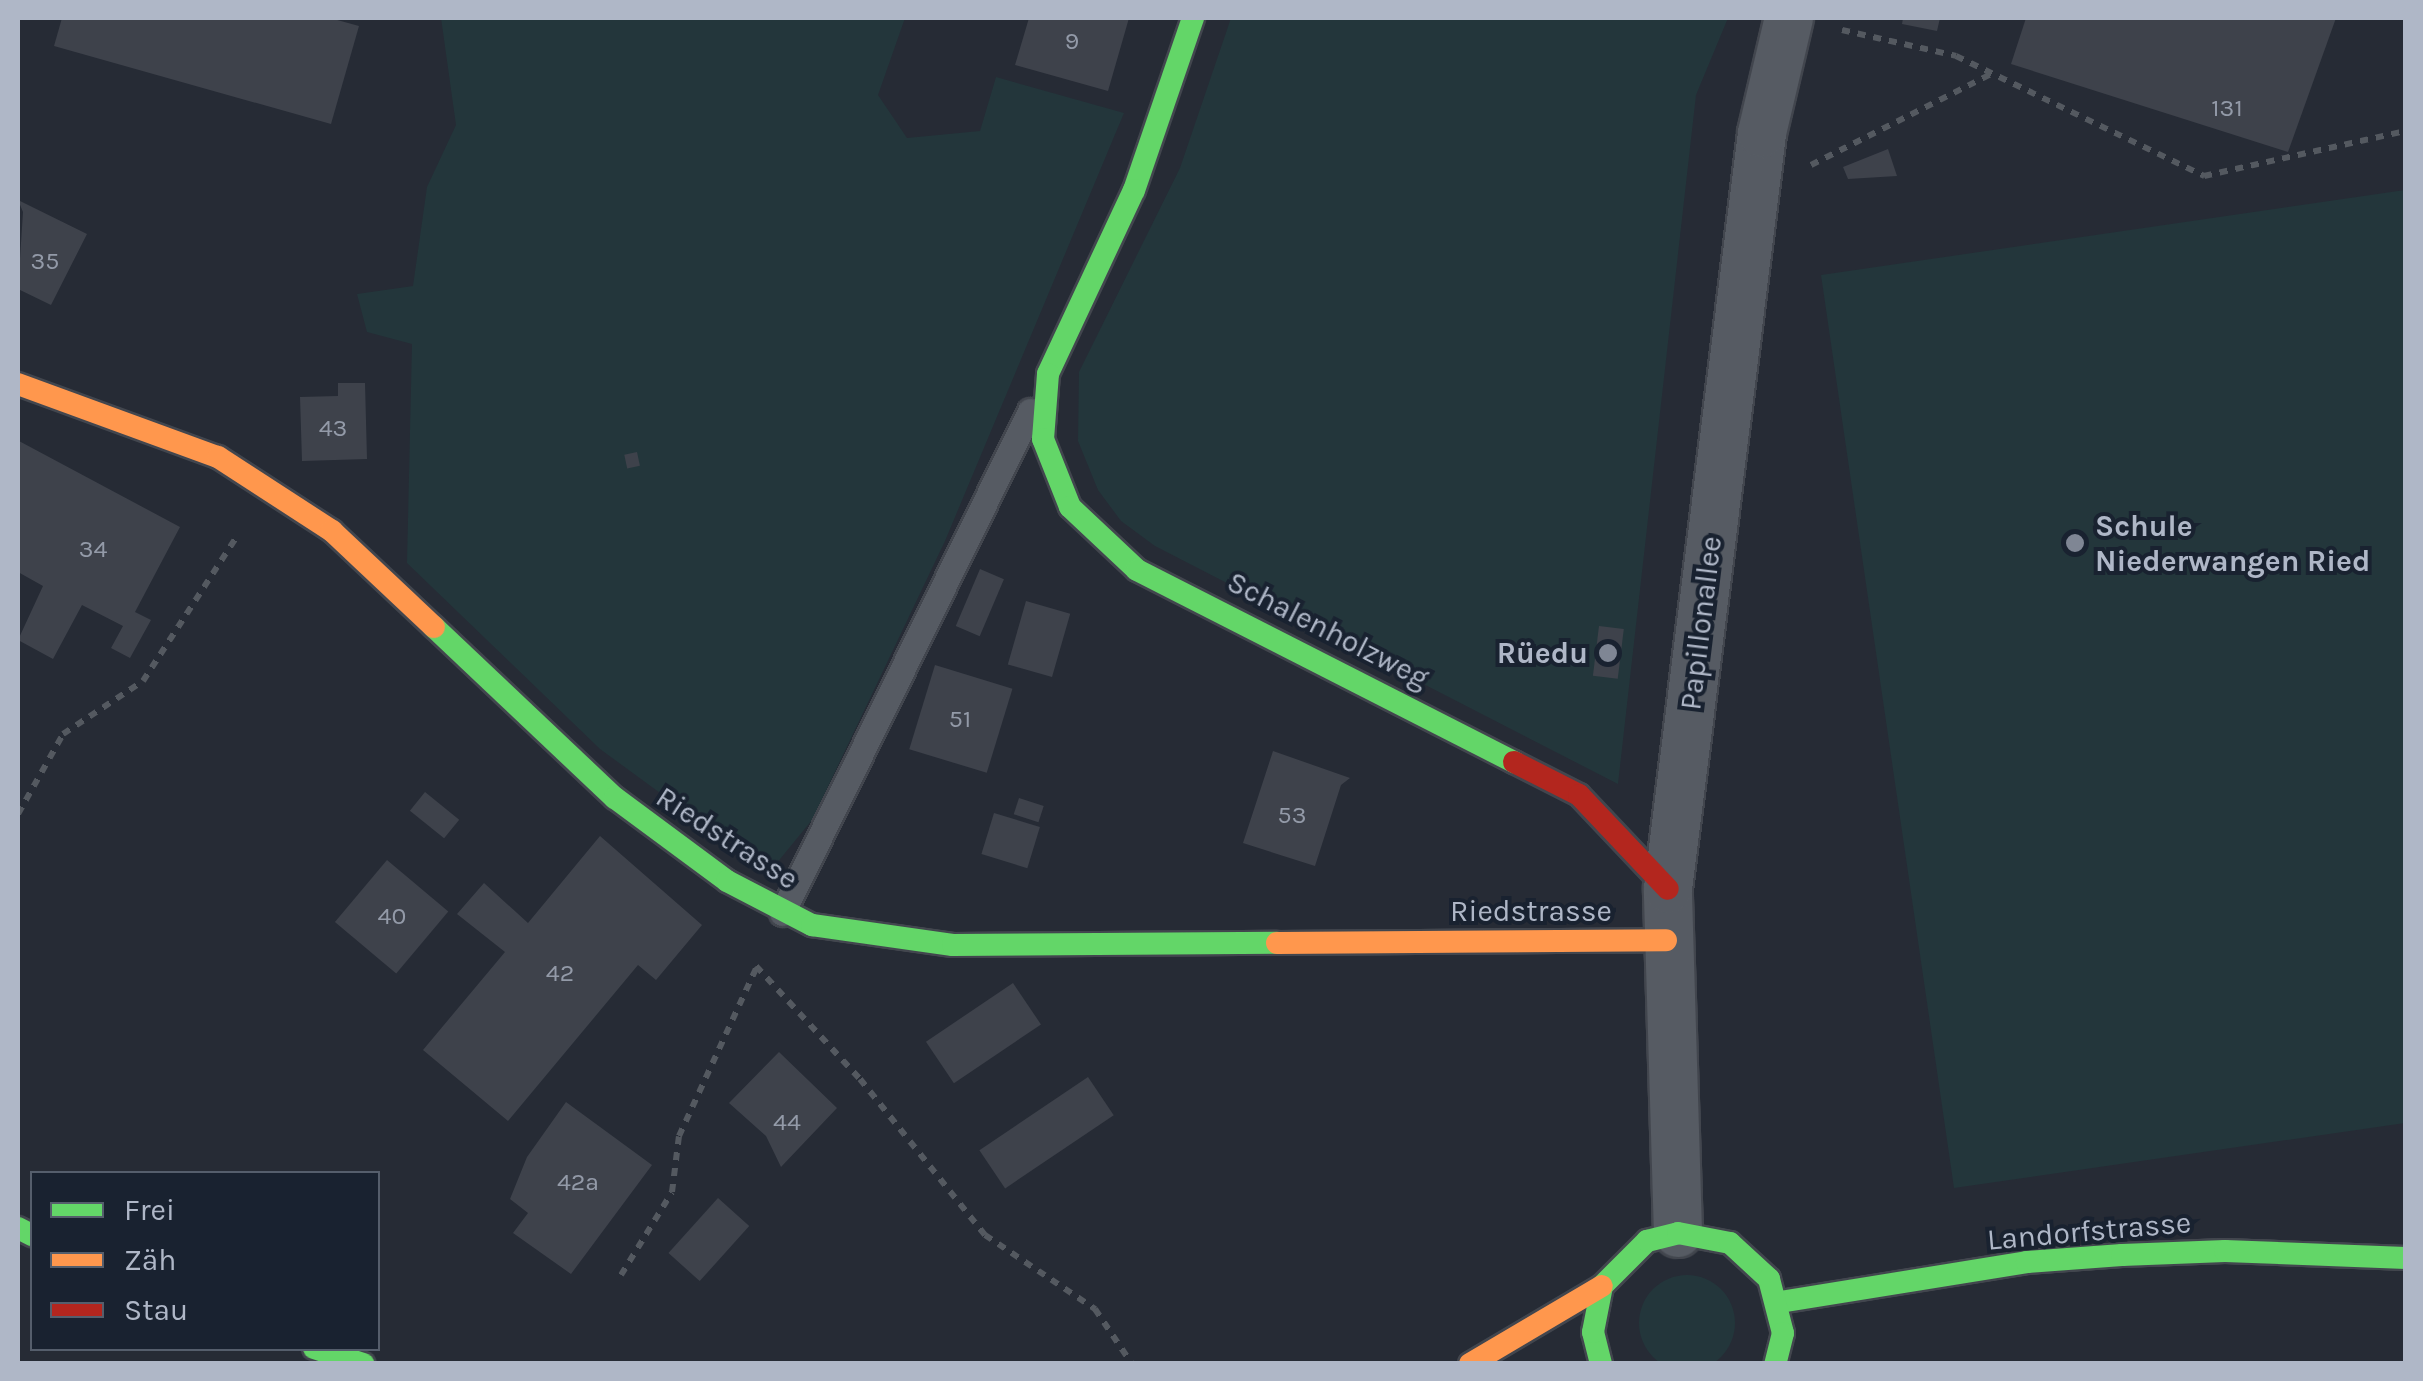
<!DOCTYPE html>
<meta charset="utf-8">
<style>
body{margin:0}
#map{position:relative;width:2423px;height:1381px;overflow:hidden;background:#262b35;font-family:Karla,sans-serif}
div>[style]{position:absolute}
[style*='--x']{left:calc(var(--x)*1px);top:calc(var(--y)*1px);width:calc(var(--w)*1px);rotate:calc(var(--a)*1deg)}
.green>*{inset:0;background:#23363b}
.round{border-radius:50%}
.building>*{inset:0;background:#3e424b;transform-origin:0 0}
.path>*{height:6px;margin-top:-3px;transform-origin:0;background:repeating-linear-gradient(90deg,#545960 0 8px,transparent 0 16px)}
.roads{filter:drop-shadow(2px 0 #42464e) drop-shadow(-2px 0 #42464e) drop-shadow(0 2px #42464e) drop-shadow(0 -2px #42464e)}
.lane>*{height:25px;margin:-12.5px;padding:0 12.5px;transform-origin:12.5px;border-radius:12.5px;background:#565b63}
.street>*{height:48px;margin:-24px;padding:0 24px;transform-origin:24px;border-radius:24px;background:#565b63}
.fast>*{height:22px;margin:-11px;padding:0 11px;transform-origin:11px;border-radius:11px;background:#63d668}
.slow>*{height:22px;margin:-11px;padding:0 11px;transform-origin:11px;border-radius:11px;background:#ff974d}
.jam>*{height:22px;margin:-11px;padding:0 11px;transform-origin:11px;border-radius:11px;background:#b3261e}
.dots>*{width:28px;height:28px;translate:-50% -50%;box-sizing:border-box;border:5px solid #192230;border-radius:50%}
span{translate:-50% -50%;white-space:nowrap;text-align:center;line-height:1.15;-webkit-text-stroke:8px #192230;paint-order:stroke}
.number-label{font-size:25px;color:#939aa8}
.number-label span{-webkit-text-stroke-width:0}
.poi-label{font-size:30px;color:#afb7c7;font-weight:700}
.left{translate:0 -50%;text-align:left}
.right{translate:-100% -50%;text-align:right}
.street-label{font-size:30px;color:#afb7c7}
.frame{position:absolute;inset:0;border:20px solid #afb7c7;pointer-events:none}
.legend{position:absolute;left:30px;top:1171px;width:350px;height:180px;box-sizing:border-box;background:#192230;border:2px solid #555e6c;margin:0;padding:12px 18px;list-style:none;font-size:30px;color:#afb7c7}
.legend li{display:flex;align-items:center;gap:20px;height:50px}
.legend b{width:50px;border:2px solid #555e6c}
</style>
<div id="map">
<div class="green">
<i style="clip-path:polygon(441px 18px,905px 18px,878px 95px,907px 138px,980px 131px,996px 77px,1124px 113px,945px 541px,812px 820px,776px 864px,708px 828px,600px 749px,407px 563px,412px 344px,367px 332px,357px 294px,413px 286px,427px 187px,456px 125px)"></i>
<i style="clip-path:polygon(1231px 18px,1728px 18px,1696px 95px,1618px 784px,1155px 546px,1121px 521px,1098px 490px,1078px 441px,1079px 372px,1180px 168px)"></i>
<i style="clip-path:polygon(2405px 190px,2405px 1123px,1954px 1188px,1821px 275px)"></i>
<i class="round" style="left:1639px;top:1275px;width:96px;height:96px"></i>
</div>
<div class="building">
<i style="clip-path:polygon(62px 18px,330px 18px,359px 26px,331px 124px,54px 46px)"></i>
<i style="clip-path:polygon(1029px 18px,1129px 18px,1108px 91px,1015px 65px)"></i>
<i style="clip-path:polygon(1903px 18px,1940px 18px,1937px 31px,1902px 24px)"></i>
<i style="clip-path:polygon(2026px 18px,2336px 18px,2288px 152px,2011px 64px)"></i>
<i style="clip-path:polygon(1888px 149px,1897px 176px,1848px 179px,1843px 167px)"></i>
<i style="clip-path:polygon(18px 200px,87px 234px,51px 305px,18px 289px,23px 212px)"></i>
<i style="clip-path:polygon(338px 383px,365px 383px,367px 459px,302px 461px,300px 397px,338px 396px)"></i>
<i style="clip-path:polygon(19px 441px,180px 527px,135px 612px,151px 620px,130px 658px,111px 648px,123px 626px,82px 605px,53px 659px,18px 640px,43px 586px,18px 572px)"></i>
<i style="left:637px;top:452px;width:14px;height:13px;rotate:78deg"></i>
<i style="left:980px;top:569px;width:26px;height:62px;rotate:23deg"></i>
<i style="left:1026px;top:601px;width:46px;height:66px;rotate:16deg"></i>
<i style="left:1599px;top:626px;width:25px;height:50px;rotate:7deg"></i>
<i style="left:935px;top:665px;width:81px;height:88px;rotate:17deg"></i>
<i style="clip-path:polygon(1273px 751px,1350px 778px,1341px 785px,1315px 866px,1243px 843px)"></i>
<i style="left:425px;top:792px;width:44px;height:24px;rotate:39deg"></i>
<i style="left:1019px;top:798px;width:26px;height:17px;rotate:18deg"></i>
<i style="left:994px;top:813px;width:48px;height:43px;rotate:17deg"></i>
<i style="clip-path:polygon(600px 836px,702px 925px,656px 980px,638px 965px,508px 1121px,423px 1050px,505px 952px,457px 914px,484px 883px,528px 923px)"></i>
<i style="left:387px;top:860px;width:80px;height:81px;rotate:40deg"></i>
<i style="left:1013px;top:983px;width:50px;height:105px;rotate:56deg"></i>
<i style="clip-path:polygon(779px 1052px,837px 1108px,781px 1167px,766px 1136px,729px 1103px)"></i>
<i style="left:1088px;top:1077px;width:46px;height:131px;rotate:56deg"></i>
<i style="clip-path:polygon(566px 1102px,652px 1165px,571px 1274px,513px 1233px,528px 1213px,510px 1199px,527px 1157px)"></i>
<i style="left:718px;top:1198px;width:42px;height:74px;rotate:42deg"></i>
</div>
<div class="path">
<i style="--x:1842;--y:30;--w:117;--a:12.8"></i>
<i style="--x:1956;--y:56;--w:276;--a:25.8"></i>
<i style="--x:2204;--y:176;--w:207;--a:-12.6"></i>
<i style="--x:1811;--y:165;--w:202;--a:-26.8"></i>
<i style="--x:18;--y:814;--w:92;--a:-60.6"></i>
<i style="--x:63;--y:734;--w:96;--a:-33.5"></i>
<i style="--x:143;--y:681;--w:173;--a:-57"></i>
<i style="--x:756;--y:966;--w:154;--a:47.4"></i>
<i style="--x:860;--y:1079;--w:200;--a:51.3"></i>
<i style="--x:985;--y:1235;--w:133;--a:33.9"></i>
<i style="--x:1095;--y:1309;--w:66;--a:56.1"></i>
<i style="--x:621;--y:1275;--w:97;--a:-58.4"></i>
<i style="--x:672;--y:1192;--w:56;--a:-82.9"></i>
<i style="--x:679;--y:1136;--w:189;--a:-65.3"></i>
</div>
<div class="roads">
<div class="lane">
<i style="--x:782;--y:913;--w:560;--a:-63.71"></i>
</div>
<div class="street">
<i style="--x:1678;--y:1233;--w:344;--a:-91.7"></i>
<i style="--x:1668;--y:889;--w:762;--a:-82.91"></i>
<i style="--x:1762;--y:133;--w:118;--a:-76.8"></i>
</div>
<div class="fast">
<i style="--x:1193;--y:18;--w:182;--a:108.9"></i>
<i style="--x:1134;--y:190;--w:203;--a:115.1"></i>
<i style="--x:1048;--y:374;--w:65;--a:94.4"></i>
<i style="--x:1043;--y:439;--w:73;--a:68.3"></i>
<i style="--x:1070;--y:507;--w:92;--a:43.2"></i>
<i style="--x:1137;--y:570;--w:423;--a:27"></i>
<i style="--x:434;--y:627;--w:249;--a:43.4"></i>
<i style="--x:615;--y:798;--w:139;--a:36.5"></i>
<i style="--x:727;--y:881;--w:96;--a:27.4"></i>
<i style="--x:812;--y:925;--w:142;--a:8.1"></i>
<i style="--x:953;--y:945;--w:324;--a:-0.4"></i>
<i style="--x:18;--y:1228;--w:16;--a:27"></i>
<i style="--x:1780;--y:1302;--w:250;--a:-9.2"></i>
<i style="--x:2027;--y:1262;--w:95;--a:-4.2"></i>
<i style="--x:2122;--y:1255;--w:103;--a:-2.2"></i>
<i style="--x:2225;--y:1251;--w:181;--a:2.2"></i>
<i style="--x:314;--y:1348;--w:52;--a:18.1"></i>
<i style="--x:1601;--y:1364;--w:33;--a:-104"></i>
<i style="--x:1593;--y:1332;--w:47;--a:-78.9"></i>
<i style="--x:1602;--y:1286;--w:64;--a:-45"></i>
<i style="--x:1647;--y:1241;--w:32;--a:-14"></i>
<i style="--x:1678;--y:1233;--w:53;--a:10.9"></i>
<i style="--x:1730;--y:1243;--w:53;--a:42.7"></i>
<i style="--x:1769;--y:1279;--w:56;--a:75.5"></i>
<i style="--x:1783;--y:1333;--w:32;--a:104"></i>
</div>
<div class="slow">
<i style="--x:18;--y:384;--w:213;--a:20.1"></i>
<i style="--x:218;--y:457;--w:136;--a:33"></i>
<i style="--x:332;--y:531;--w:140;--a:43.3"></i>
<i style="--x:1277;--y:943;--w:389;--a:-0.4"></i>
<i style="--x:1470;--y:1364;--w:153;--a:-30.6"></i>
</div>
<div class="jam">
<i style="--x:1514;--y:762;--w:73;--a:26.9"></i>
<i style="--x:1579;--y:795;--w:129;--a:46.6"></i>
</div>
</div>
<div class="dots">
<i style="left:2075px;top:543px;background:#7f8694"></i>
<i style="left:1608px;top:653px;background:#7f8694"></i>
</div>
<div class="number-label">
<span style="left:1072px;top:41px">9</span>
<span style="left:2227px;top:108px">131</span>
<span style="left:45px;top:261px">35</span>
<span style="left:333px;top:428px">43</span>
<span style="left:93px;top:549px">34</span>
<span style="left:960px;top:719px">51</span>
<span style="left:1292px;top:815px">53</span>
<span style="left:392px;top:916px">40</span>
<span style="left:560px;top:973px">42</span>
<span style="left:787px;top:1122px">44</span>
<span style="left:578px;top:1182px">42a</span>
</div>
<div class="poi-label">
<span class="left" style="left:2095px;top:543px">Schule<br>Niederwangen Ried</span>
<span class="right" style="left:1588px;top:653px">Rüedu</span>
</div>
<div class="street-label">
<span style="left:1701px;top:623px;rotate:-83deg">Papillonallee</span>
<span style="left:1328px;top:630px;rotate:27deg">Schalenholzweg</span>
<span style="left:727px;top:838px;rotate:33deg">Riedstrasse</span>
<span style="left:1531px;top:911px">Riedstrasse</span>
<span style="left:2089px;top:1231px;rotate:-5deg">Landorfstrasse</span>
</div>
<div class="frame"></div>
<ul class="legend">
<li><b style="height:12px;background:#63d668"></b>Frei</li>
<li><b style="height:12px;background:#ff974d"></b>Zäh</li>
<li><b style="height:12px;background:#b3261e"></b>Stau</li>
</ul>
</div>
